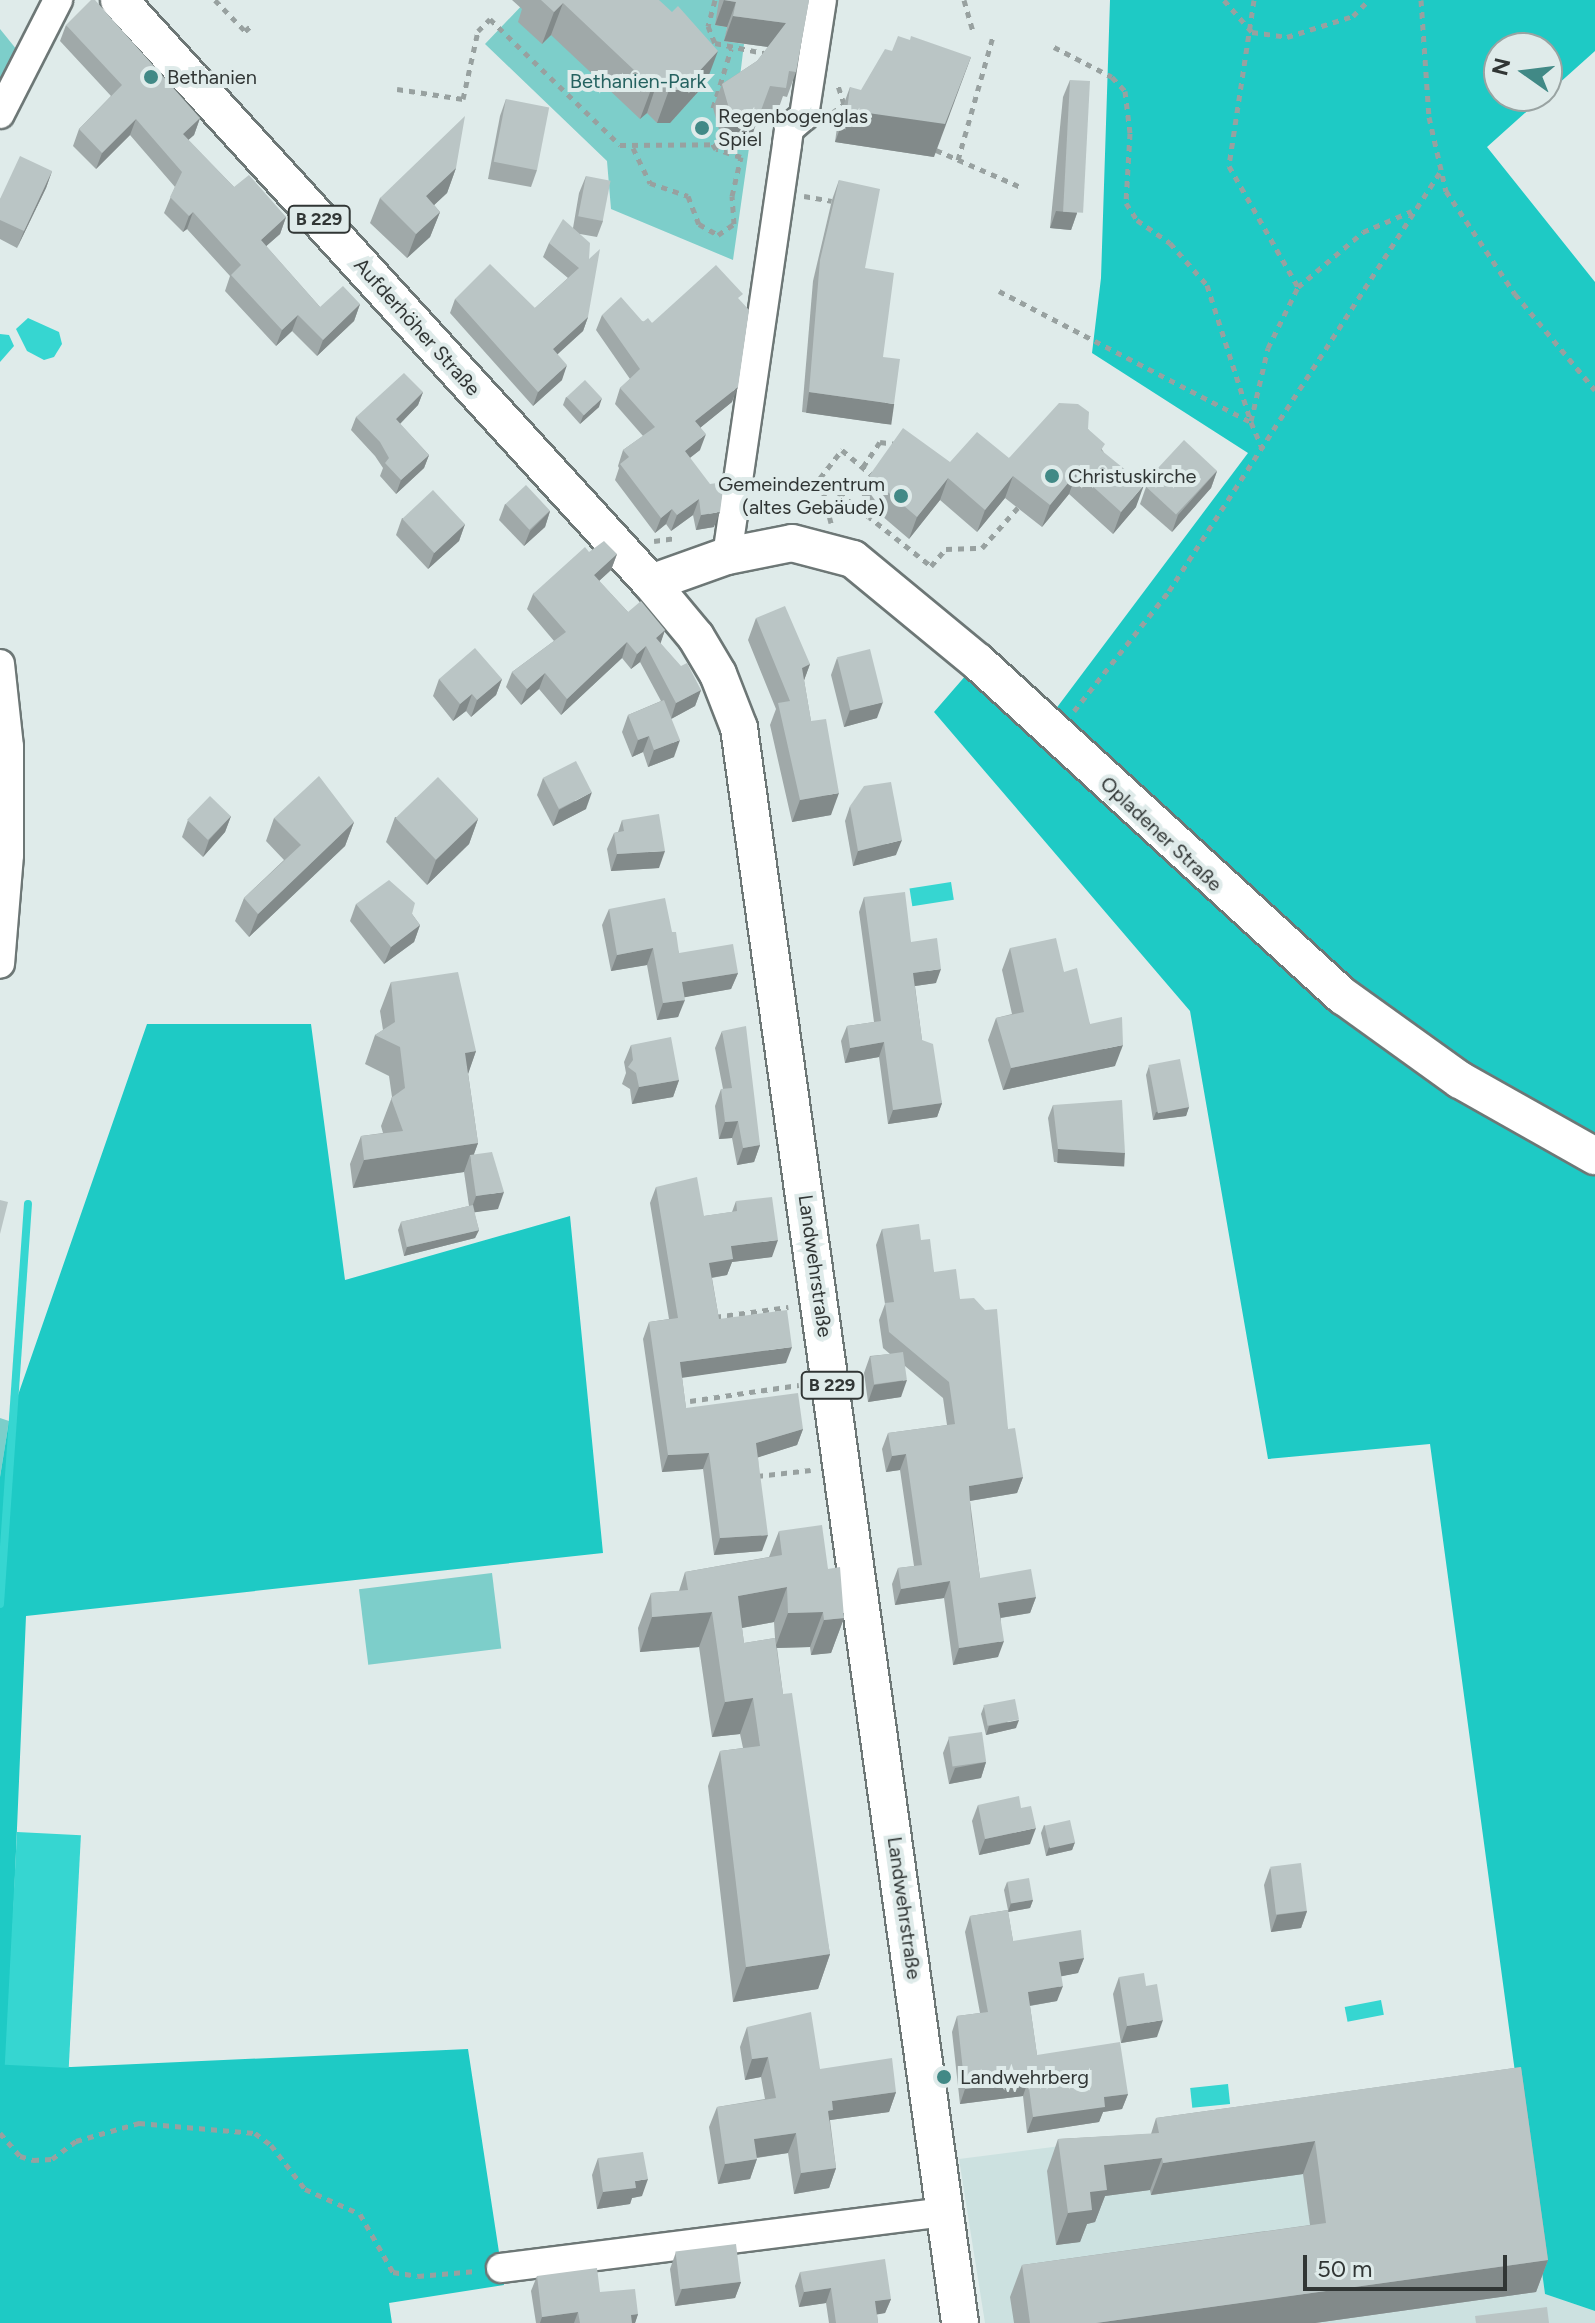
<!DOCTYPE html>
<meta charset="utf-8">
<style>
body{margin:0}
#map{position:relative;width:1595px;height:2323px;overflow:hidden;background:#dfebea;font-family:Figtree,sans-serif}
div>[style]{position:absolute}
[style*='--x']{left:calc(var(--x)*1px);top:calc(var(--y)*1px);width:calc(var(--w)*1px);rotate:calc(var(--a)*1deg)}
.built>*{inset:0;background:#cce1e0}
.green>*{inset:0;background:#7dceca;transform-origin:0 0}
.forest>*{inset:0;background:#1ecac5}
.water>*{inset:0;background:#36d6d1;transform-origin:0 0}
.stream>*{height:8px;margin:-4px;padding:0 4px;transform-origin:4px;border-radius:4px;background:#36d6d1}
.path>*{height:5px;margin-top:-2.5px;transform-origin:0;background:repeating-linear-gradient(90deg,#98a1a0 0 6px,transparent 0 12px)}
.roads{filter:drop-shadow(2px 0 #6d7776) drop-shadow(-2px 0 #6d7776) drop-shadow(0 2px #6d7776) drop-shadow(0 -2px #6d7776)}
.minor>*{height:28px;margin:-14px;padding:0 14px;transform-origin:14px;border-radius:14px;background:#fff}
.major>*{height:36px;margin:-18px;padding:0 18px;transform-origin:18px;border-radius:18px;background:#fff}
.wall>*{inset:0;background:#a0a9a9}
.shaded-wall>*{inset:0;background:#828a8a;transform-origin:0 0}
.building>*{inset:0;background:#bac5c5;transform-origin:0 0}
.dots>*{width:22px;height:22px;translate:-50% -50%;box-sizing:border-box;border:4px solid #dfebea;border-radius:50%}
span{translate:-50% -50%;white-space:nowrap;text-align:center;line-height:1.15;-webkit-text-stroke:8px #dfebea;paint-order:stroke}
.shield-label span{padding:2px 6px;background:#dfebea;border:2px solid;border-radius:6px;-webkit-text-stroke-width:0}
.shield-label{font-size:18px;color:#313635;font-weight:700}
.poi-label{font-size:20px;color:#313635}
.left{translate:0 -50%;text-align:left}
.right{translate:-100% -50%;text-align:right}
.park-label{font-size:20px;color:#256260}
.street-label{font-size:20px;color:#313635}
.north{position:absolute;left:1483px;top:32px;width:80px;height:80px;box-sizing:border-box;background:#dfebea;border:2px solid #99a3a2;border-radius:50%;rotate:284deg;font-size:22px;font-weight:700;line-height:32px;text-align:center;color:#313635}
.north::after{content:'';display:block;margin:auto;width:28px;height:36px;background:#418986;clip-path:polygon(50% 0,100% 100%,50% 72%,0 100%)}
.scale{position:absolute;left:1303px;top:2255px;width:204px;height:36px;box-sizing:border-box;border:4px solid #313635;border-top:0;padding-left:10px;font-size:24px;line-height:28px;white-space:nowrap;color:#313635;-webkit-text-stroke:6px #dfebea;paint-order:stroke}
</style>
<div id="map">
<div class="built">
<i style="clip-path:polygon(1518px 2087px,1545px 2294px,1595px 2311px,1595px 2323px,985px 2323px,959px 2159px)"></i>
</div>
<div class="green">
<i style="clip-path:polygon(527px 0,731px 0,715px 25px,727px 27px,725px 41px,744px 44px,738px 93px,721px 137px,749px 148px,733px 260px,611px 209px,607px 161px,485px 44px)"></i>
<i style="clip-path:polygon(0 29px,17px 50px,0 85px)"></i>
<i style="clip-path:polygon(0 1418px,9px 1421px,0 1477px)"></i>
<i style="left:492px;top:1573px;width:76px;height:134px;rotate:83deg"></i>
</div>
<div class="forest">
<i style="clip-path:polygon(1110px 0,1595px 0,1595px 51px,1547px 94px,1547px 48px,1499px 48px,1499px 96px,1544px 96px,1487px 147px,1595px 282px,1595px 2311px,1545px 2294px,1430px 1444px,1268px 1459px,1190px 1011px,934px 712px,967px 674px,1034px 738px,1248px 453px,1092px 353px,1101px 278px)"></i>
<i style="clip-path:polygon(147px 1024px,311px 1024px,345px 1280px,570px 1216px,603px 1553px,26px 1616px,7px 2064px,71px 2067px,468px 2049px,504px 2285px,389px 2303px,392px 2323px,0 2323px,0 1477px,9px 1421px)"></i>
</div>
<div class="water">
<i style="clip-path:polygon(28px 318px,59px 332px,62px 344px,54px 357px,44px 360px,27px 351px,16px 329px)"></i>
<i style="clip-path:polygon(0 334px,9px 335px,14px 346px,0 362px)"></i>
<i style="left:951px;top:882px;width:18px;height:42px;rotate:81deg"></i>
<i style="left:17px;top:1832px;width:64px;height:233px;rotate:3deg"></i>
<i style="left:1381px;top:2000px;width:15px;height:37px;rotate:79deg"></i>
<i style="left:1228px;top:2084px;width:20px;height:38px;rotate:84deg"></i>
</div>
<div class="stream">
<i style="--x:0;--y:1604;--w:401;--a:-86"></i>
</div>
<div class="path">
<i style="--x:215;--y:0;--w:43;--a:45.9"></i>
<i style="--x:245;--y:31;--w:11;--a:-41"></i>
<i style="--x:715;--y:0;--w:27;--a:105"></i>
<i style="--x:708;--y:26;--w:18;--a:68"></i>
<i style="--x:715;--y:43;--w:50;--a:11.5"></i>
<i style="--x:964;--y:0;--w:32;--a:74"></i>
<i style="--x:1224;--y:0;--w:43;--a:48.8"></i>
<i style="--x:1252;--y:32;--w:35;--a:8"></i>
<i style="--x:1287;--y:37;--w:69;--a:-17.7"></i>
<i style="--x:1353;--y:16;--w:23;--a:-45"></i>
<i style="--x:1254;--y:0;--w:168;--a:98.6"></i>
<i style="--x:1229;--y:166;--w:139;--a:60.3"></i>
<i style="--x:1421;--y:0;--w:117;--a:86.1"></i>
<i style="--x:1429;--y:117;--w:76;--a:77.1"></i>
<i style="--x:1446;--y:191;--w:124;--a:56.2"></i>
<i style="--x:1515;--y:294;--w:125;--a:50.2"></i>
<i style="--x:1054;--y:47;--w:65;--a:27.3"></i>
<i style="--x:1112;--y:77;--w:19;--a:47"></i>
<i style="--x:1125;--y:91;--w:42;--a:83.2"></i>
<i style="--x:1130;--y:133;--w:70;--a:93.3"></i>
<i style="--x:1126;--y:203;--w:20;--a:57"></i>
<i style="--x:1137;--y:220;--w:40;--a:34.9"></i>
<i style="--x:1170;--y:243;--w:56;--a:48.6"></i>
<i style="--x:1207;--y:285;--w:144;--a:72.2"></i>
<i style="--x:397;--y:89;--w:67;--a:8.6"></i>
<i style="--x:463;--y:99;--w:70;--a:-77.6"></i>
<i style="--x:478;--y:31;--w:17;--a:-45"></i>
<i style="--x:490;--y:19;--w:181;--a:44.1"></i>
<i style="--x:620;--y:145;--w:142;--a:-0.4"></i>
<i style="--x:713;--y:108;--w:62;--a:-73"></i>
<i style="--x:832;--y:113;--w:15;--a:-37"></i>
<i style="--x:844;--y:104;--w:22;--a:-108"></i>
<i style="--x:633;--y:148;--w:39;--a:64"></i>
<i style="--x:650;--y:183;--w:40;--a:18.9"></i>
<i style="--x:688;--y:196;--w:30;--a:69"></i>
<i style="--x:699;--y:224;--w:22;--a:30"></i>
<i style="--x:718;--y:235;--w:19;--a:-35"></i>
<i style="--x:734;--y:224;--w:28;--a:-94"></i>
<i style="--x:732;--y:196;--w:40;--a:-77"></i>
<i style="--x:741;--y:157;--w:26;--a:-162"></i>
<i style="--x:716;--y:149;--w:7;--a:-124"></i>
<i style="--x:936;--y:150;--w:95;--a:23.6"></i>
<i style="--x:958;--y:160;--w:129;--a:-74.2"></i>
<i style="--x:804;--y:196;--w:28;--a:10"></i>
<i style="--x:999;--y:291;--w:284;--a:27.5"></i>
<i style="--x:1251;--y:422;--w:30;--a:67"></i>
<i style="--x:1251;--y:421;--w:75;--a:-76.9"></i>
<i style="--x:1268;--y:348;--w:68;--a:-63.8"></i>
<i style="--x:1298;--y:287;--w:85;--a:-40.2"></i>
<i style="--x:1363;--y:232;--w:53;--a:-23.2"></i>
<i style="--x:863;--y:467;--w:30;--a:-56"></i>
<i style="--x:880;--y:442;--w:16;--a:7"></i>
<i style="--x:820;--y:478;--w:36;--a:-52"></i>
<i style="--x:842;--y:450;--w:40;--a:40"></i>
<i style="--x:831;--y:523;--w:46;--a:-103.7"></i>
<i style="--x:820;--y:478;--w:142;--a:38.4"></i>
<i style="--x:931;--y:566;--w:23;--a:-49"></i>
<i style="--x:946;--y:549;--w:36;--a:-2"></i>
<i style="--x:982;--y:548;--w:59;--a:-48.4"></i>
<i style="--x:654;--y:541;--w:22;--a:-8"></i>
<i style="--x:1074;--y:711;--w:153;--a:-51.6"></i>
<i style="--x:1169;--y:591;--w:498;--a:-57.1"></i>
<i style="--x:715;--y:1317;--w:74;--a:-7.8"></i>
<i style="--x:690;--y:1401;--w:110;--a:-8.4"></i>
<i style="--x:757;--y:1476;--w:54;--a:-6.3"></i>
<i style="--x:0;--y:2133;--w:30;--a:49"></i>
<i style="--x:20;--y:2156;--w:14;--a:17"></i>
<i style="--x:33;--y:2160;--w:19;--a:-3"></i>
<i style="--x:52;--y:2159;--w:30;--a:-37"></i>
<i style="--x:76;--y:2141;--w:66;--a:-15.9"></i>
<i style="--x:139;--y:2123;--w:116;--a:4.9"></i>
<i style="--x:255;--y:2133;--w:20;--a:37"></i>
<i style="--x:271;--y:2145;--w:56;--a:52.3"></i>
<i style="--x:305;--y:2189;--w:60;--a:24.4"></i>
<i style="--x:360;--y:2214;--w:67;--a:60.4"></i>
<i style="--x:393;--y:2272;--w:25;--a:9"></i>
<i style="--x:418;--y:2276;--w:58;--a:-4.9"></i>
</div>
<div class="roads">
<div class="minor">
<i style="--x:0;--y:114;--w:128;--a:-63"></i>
<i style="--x:727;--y:556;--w:416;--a:-81.7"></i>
<i style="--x:787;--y:144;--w:15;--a:-82"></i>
<i style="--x:789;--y:129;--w:20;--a:-41"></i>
<i style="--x:804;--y:116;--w:117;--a:-81.2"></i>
<i style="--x:0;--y:664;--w:83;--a:83.8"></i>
<i style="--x:9;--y:747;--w:108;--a:90"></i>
<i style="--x:9;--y:855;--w:109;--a:94.7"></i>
<i style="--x:501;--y:2268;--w:450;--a:-7.2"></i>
</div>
<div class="major">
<i style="--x:119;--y:0;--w:789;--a:47.62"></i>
<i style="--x:651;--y:583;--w:70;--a:50.2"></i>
<i style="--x:696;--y:637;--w:43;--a:59.3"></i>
<i style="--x:718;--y:674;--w:58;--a:68.7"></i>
<i style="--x:739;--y:728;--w:1610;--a:82.11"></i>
<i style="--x:651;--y:583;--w:81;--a:-19.6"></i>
<i style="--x:727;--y:556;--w:66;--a:-11.3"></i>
<i style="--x:792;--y:543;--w:63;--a:14.7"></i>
<i style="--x:853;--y:559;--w:162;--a:39.5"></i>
<i style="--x:978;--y:662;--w:495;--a:42.5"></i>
<i style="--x:1343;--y:996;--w:144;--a:35.7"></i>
<i style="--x:1460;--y:1080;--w:155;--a:29.4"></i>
</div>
</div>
<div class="wall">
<i style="clip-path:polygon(512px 0,659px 0,706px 83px,670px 123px,657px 123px,647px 113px,640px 119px,551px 35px,542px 44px,518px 22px,522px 9px)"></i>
<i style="clip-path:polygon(719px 0,809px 0,796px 72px,787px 97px,783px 96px,777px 113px,761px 111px,751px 138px,721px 137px,713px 108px,722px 84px,757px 61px,768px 47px,724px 41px,727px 27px,715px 25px)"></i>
<i style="clip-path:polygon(66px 25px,200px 118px,194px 135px,188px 140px,234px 187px,286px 217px,280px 234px,266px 246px,320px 307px,360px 304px,354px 321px,317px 356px,292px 331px,276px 346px,225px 291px,230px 276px,187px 229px,183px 232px,164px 213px,175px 187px,130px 135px,96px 169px,73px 146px,79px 129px,111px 96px,60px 41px)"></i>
<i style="clip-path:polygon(1070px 80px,1077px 213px,1071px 230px,1050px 228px,1063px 97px)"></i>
<i style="clip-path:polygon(850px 87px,934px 157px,835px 142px,838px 120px)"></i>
<i style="clip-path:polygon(506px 99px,537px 170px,531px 187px,488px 179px,500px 116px)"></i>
<i style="clip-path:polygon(456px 168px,447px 193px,434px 205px,440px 212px,430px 237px,407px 258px,370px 223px,380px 198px)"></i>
<i style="clip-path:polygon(52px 171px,46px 188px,17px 248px,0 239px,0 199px)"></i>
<i style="clip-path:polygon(586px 176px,603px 221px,597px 237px,580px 234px,588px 317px,583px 331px,557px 354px,562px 380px,533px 406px,450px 313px,455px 299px,535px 308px,568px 278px,543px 257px,549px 243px,573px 228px,579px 193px)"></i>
<i style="clip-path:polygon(839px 180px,865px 268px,883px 357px,886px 424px,802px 412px,813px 281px,832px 200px)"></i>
<i style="clip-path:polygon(740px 300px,732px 402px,701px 427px,700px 450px,690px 458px,714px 527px,696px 530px,693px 515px,671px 531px,666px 524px,655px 533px,615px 480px,619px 468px,618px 466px,623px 450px,643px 436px,615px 404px,620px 388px,630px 379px,596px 330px,602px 315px,652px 323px)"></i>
<i style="clip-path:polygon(423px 392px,418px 405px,400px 424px,429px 455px,424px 468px,396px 494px,380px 476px,383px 468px,375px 456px,351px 430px,356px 417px)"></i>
<i style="clip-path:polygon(566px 397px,599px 407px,580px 424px,563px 405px)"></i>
<i style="clip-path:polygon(1088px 429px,1103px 451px,1136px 507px,1113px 534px,1069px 494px,1042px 527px,1005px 498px,977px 532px,940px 500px,909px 539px,861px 498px,869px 476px,950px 462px,1009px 458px)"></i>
<i style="clip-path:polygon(1217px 471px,1211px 488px,1172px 532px,1140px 504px,1146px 487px)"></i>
<i style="clip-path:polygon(505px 504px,550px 511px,545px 527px,524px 546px,499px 520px)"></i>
<i style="clip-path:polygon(402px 518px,465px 524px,459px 541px,428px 569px,396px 535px)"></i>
<i style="clip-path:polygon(589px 552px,617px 554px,611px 570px,599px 581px,628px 612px,665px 630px,660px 643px,701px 690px,695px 706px,671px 719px,674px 757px,648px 767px,643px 752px,632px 757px,622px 732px,628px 715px,661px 701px,640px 662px,631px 669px,622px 658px,561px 715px,539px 689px,521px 705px,506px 687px,512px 672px,554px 641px,527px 609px,533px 594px)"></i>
<i style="clip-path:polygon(756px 618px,810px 664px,804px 680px,811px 721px,831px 815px,792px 822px,770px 725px,776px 709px,748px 640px)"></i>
<i style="clip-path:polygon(837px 658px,877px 718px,844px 727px,831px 675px)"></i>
<i style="clip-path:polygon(439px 679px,502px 679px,496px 695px,471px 717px,466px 711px,453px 721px,433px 696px)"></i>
<i style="clip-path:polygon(543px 778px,586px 809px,553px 826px,537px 795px)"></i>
<i style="clip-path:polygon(850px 806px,896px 855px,853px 866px,845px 821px)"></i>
<i style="clip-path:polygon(231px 816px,225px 832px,203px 857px,182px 837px,188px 820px)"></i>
<i style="clip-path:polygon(395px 817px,478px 819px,469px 844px,427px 885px,386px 842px)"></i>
<i style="clip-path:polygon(274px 818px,354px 822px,345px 846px,249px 937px,235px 921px,244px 898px,284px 860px,266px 841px)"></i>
<i style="clip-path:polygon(622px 820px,659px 868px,611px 871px,607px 849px,614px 833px,618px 832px)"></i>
<i style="clip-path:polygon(864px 897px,911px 942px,936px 983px,915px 986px,922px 1040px,942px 1103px,937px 1117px,888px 1124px,879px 1057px,845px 1063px,841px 1041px,847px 1026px,874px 1022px,859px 912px)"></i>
<i style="clip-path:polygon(356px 904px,412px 914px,420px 925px,414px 942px,384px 964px,350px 921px)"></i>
<i style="clip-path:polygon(609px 909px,672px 932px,679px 953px,738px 973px,731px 989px,684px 997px,678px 1017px,657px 1020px,647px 965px,611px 971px,602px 925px)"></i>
<i style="clip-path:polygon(1010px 948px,1064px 972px,1090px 1024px,1115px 1066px,1003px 1090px,988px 1040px,996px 1018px,1012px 1014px,1002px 970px)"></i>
<i style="clip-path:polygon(391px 982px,476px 1051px,468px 1073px,478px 1143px,474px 1154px,498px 1209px,474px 1212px,479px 1230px,475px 1238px,404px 1256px,398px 1230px,401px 1222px,469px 1206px,464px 1172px,353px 1188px,350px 1164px,361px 1136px,383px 1133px,381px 1126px,392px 1097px,389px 1076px,365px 1064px,375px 1035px,383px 1030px,380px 1011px)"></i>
<i style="clip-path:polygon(722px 1031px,760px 1145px,754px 1162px,737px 1165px,732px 1138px,719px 1139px,715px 1106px,721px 1089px,723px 1089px,715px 1048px)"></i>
<i style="clip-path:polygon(631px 1045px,679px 1080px,673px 1097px,632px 1104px,630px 1089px,622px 1084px,626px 1073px,624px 1062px)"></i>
<i style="clip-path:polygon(1149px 1066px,1189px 1107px,1186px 1116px,1153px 1120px,1146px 1075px)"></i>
<i style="clip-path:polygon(1053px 1105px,1125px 1153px,1120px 1166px,1054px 1162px,1048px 1118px)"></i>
<i style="clip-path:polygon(656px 1187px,704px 1216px,732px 1212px,736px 1201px,772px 1257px,732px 1262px,727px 1275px,712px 1278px,719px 1319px,786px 1363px,682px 1377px,686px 1408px,803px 1429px,797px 1445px,758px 1457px,762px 1551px,714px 1555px,703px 1469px,662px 1472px,643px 1339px,649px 1322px,669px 1319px,650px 1203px)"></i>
<i style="clip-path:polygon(882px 1229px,921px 1240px,934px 1272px,960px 1299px,1008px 1429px,1023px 1477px,1017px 1493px,970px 1501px,980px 1578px,1036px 1597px,1030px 1613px,1001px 1618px,998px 1657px,953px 1665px,944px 1598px,895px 1605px,892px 1584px,898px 1568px,914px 1566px,900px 1470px,886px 1472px,882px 1449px,888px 1433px,947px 1425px,943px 1398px,905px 1366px,901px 1397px,868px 1402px,864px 1373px,870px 1356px,890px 1354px,883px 1348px,879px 1320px,885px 1304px,876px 1245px)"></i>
<i style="clip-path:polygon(evenodd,779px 1531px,828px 1569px,844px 1618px,831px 1653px,811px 1655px,810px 1647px,777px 1648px,783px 1694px,830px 1954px,818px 1989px,733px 2002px,708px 1786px,720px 1751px,743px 1748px,740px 1734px,712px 1737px,699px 1647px,640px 1652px,638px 1628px,651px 1593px,679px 1591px,685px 1572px,769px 1557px,779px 1531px,774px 1622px,775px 1638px,744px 1643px,742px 1628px,774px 1622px)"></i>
<i style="clip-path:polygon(984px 1706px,1016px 1728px,986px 1735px,981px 1714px)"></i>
<i style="clip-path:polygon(949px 1738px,986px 1762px,981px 1778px,949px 1784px,943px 1753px)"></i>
<i style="clip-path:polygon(978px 1805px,1030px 1844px,979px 1855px,972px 1821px)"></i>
<i style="clip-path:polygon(1044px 1825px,1075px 1842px,1072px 1850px,1046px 1856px,1041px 1833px)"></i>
<i style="clip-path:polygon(1270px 1868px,1307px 1911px,1301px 1928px,1271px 1932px,1264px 1885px)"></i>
<i style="clip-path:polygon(1007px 1882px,1033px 1900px,1030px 1908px,1008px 1912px,1013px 1941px,1084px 1958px,1078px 1973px,1061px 1976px,1057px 2001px,1030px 2006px,1037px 2055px,1128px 2094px,1122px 2109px,1103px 2112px,1099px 2122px,1027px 2133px,1023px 2096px,960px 2104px,952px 2032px,957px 2016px,980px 2013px,965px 1932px,970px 1916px,1008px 1910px,1004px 1890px)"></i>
<i style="clip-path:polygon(1119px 1977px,1157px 2037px,1121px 2043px,1113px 1994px)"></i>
<i style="clip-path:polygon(747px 2027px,820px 2069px,896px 2092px,889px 2112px,830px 2120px,836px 2168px,829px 2188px,794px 2194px,788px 2153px,757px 2158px,750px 2179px,718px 2184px,709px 2127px,717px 2107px,765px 2099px,761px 2077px,745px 2080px,740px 2047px)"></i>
<i style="clip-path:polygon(1521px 2067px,1548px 2260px,1536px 2292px,1315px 2323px,1014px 2323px,1010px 2297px,1022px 2265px,1310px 2225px,1303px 2174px,1151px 2195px,1150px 2190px,1105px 2196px,1095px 2222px,1087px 2224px,1080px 2242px,1056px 2245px,1047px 2171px,1058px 2139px,1151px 2134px,1156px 2118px)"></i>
<i style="clip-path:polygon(598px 2158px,642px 2196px,632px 2198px,630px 2204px,597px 2209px,592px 2175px)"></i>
<i style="clip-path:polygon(676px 2252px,741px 2282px,735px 2298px,675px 2306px,670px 2269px)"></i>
<i style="clip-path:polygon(800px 2272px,891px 2299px,885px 2313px,877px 2314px,878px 2323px,829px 2323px,826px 2303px,799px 2307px,795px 2286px)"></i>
<i style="clip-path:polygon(537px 2276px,600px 2292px,638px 2314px,635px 2323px,536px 2323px,531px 2291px)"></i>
</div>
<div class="shaded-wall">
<i style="clip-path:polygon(724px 0,736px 2px,727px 27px,715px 25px)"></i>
<i style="clip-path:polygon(563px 3px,551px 35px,542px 44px,554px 12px)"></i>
<i style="clip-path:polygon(733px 16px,786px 23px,776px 48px,724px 41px)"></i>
<i style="clip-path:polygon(718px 51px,706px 83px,670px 123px,657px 123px,669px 90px)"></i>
<i style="clip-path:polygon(971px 57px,934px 157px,835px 142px,847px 110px)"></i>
<i style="clip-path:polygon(658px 80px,647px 113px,640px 119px,652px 87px)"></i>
<i style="clip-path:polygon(730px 112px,760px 113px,751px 138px,721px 137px)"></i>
<i style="clip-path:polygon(200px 118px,194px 135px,177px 150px,183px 134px)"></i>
<i style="clip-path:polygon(136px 119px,130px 135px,96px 169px,102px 153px)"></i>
<i style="clip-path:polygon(456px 168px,447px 193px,417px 221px,426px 196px)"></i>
<i style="clip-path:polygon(52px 171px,46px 188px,17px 248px,24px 231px)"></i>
<i style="clip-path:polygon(1056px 211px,1077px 213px,1071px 230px,1050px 228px)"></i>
<i style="clip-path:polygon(193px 212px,187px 229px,183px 232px,189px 216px)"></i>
<i style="clip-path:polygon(440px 212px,430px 237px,407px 258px,416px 234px)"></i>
<i style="clip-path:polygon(286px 217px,280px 234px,255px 256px,261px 240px)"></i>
<i style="clip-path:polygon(360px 304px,354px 321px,317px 356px,323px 340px)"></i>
<i style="clip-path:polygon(298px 315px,292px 331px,276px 346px,282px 330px)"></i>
<i style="clip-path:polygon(588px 317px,583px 331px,547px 364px,553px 349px)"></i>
<i style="clip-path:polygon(567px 365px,562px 380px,533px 406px,538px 392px)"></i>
<i style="clip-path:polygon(738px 387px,732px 402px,690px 436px,695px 421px)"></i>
<i style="clip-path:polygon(423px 392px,418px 405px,391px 433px,396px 419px)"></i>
<i style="left:809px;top:392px;width:86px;height:21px;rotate:8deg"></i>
<i style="clip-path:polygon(602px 398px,599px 407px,580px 424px,583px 416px)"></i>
<i style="clip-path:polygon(706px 434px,700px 450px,679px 466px,685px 451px)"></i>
<i style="clip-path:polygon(429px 455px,424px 468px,396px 494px,401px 480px)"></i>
<i style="clip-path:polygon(1217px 471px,1211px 488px,1172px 532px,1178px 515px)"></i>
<i style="clip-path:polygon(1077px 472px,1069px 494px,1042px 527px,1050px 505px)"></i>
<i style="clip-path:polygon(1013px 476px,1005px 498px,977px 532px,985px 510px)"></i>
<i style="clip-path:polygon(948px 478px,940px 500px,909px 539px,917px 517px)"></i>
<i style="clip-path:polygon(1144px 485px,1136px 507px,1113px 534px,1121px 512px)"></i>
<i style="clip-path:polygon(699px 499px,693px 515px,671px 531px,677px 515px)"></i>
<i style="clip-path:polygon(672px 509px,666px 524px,655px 533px,661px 518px)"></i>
<i style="clip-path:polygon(550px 511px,545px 527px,524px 546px,530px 531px)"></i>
<i style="clip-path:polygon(720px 512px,714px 527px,696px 530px,701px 515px)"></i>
<i style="clip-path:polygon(465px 524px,459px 541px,428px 569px,434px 553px)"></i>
<i style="clip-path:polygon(617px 554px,611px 570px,588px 591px,594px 575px)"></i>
<i style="clip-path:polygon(665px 630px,660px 645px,656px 638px)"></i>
<i style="clip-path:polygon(627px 642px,622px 658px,561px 715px,567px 699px)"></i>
<i style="clip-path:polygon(646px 646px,640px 662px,631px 669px,637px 654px)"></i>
<i style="clip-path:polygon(810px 664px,802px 686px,802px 668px)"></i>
<i style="clip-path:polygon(545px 673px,539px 689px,521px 705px,527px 689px)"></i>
<i style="clip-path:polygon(502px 679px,496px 695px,471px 717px,477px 700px)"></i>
<i style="clip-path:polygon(701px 690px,695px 706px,671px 719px,676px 703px)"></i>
<i style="clip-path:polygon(472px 694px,466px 711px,453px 721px,460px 704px)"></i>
<i style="clip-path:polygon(883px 702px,877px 718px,844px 727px,850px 710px)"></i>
<i style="clip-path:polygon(649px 736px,643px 752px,632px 757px,638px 740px)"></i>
<i style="clip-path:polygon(680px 740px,674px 757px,648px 767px,654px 750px)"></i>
<i style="clip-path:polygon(592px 792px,586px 809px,553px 826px,559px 810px)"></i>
<i style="clip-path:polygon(839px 793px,831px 815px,792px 822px,800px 800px)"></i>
<i style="clip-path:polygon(231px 816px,225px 832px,203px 857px,209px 840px)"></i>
<i style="clip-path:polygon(478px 819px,469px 844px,427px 885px,436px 860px)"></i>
<i style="clip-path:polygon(354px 822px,345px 846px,249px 937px,258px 914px)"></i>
<i style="clip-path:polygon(902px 840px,896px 855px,853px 866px,858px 851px)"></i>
<i style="clip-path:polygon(665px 851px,659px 868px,611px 871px,617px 854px)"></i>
<i style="clip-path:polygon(420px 925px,414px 942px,384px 964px,391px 947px)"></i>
<i style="clip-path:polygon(653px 948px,647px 965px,611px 971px,617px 955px)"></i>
<i style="clip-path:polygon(941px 969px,936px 983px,908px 987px,913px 973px)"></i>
<i style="clip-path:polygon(738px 973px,731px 989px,675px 999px,682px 982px)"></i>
<i style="clip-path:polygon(685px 1000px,678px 1017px,657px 1020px,663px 1003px)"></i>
<i style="clip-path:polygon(884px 1042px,879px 1057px,845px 1063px,850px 1048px)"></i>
<i style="clip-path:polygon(1123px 1045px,1115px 1066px,1003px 1090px,1011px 1068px)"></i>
<i style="clip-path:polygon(476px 1051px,466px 1080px,465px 1053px)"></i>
<i style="clip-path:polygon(679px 1080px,673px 1097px,632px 1104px,639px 1087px)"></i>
<i style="clip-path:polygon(942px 1103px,937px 1117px,888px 1124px,893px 1110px)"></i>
<i style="clip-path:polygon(1189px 1107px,1186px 1116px,1153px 1120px,1156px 1112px)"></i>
<i style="clip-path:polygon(738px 1121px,732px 1138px,719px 1139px,725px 1122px)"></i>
<i style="clip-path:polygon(478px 1143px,471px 1162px,470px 1155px,464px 1172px,353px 1188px,364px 1160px)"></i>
<i style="clip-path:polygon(760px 1145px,754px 1162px,737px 1165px,743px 1148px)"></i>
<i style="left:1058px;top:1149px;width:67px;height:14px;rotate:3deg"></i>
<i style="clip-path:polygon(504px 1192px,498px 1209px,470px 1213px,476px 1196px)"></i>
<i style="clip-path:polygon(479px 1230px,475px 1238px,404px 1256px,407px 1247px)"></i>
<i style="clip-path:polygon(778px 1240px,772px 1257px,732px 1262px,727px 1275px,703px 1279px,709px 1263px,731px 1246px)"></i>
<i style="clip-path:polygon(792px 1347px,786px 1363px,674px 1379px,680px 1362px)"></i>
<i style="clip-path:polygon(907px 1380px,901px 1397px,868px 1402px,874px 1385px)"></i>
<i style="clip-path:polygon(803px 1429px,797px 1445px,750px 1460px,756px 1443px)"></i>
<i style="clip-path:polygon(709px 1453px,703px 1469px,662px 1472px,668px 1455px)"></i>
<i style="clip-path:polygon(906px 1454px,900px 1470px,886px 1472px,892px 1456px)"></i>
<i style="clip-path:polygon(1023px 1477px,1017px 1493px,963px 1502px,969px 1486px)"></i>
<i style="clip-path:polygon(768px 1535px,762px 1551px,714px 1555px,720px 1538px)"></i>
<i style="clip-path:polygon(950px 1581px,944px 1598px,895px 1605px,901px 1589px)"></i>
<i style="clip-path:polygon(787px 1587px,774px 1622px,725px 1631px,738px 1596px)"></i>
<i style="clip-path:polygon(1036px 1597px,1030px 1613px,993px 1619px,998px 1603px)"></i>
<i style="clip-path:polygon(712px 1612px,699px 1647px,640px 1652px,652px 1617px)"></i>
<i style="clip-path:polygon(823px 1612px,810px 1647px,775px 1648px,788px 1613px)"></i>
<i style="clip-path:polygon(844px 1618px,831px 1653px,811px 1655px,824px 1620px)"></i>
<i style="clip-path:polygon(1004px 1641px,998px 1657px,953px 1665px,959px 1648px)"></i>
<i style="clip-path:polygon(753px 1698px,740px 1734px,712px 1737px,725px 1702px)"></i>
<i style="clip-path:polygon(1019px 1720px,1016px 1728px,986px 1735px,989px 1726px)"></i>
<i style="clip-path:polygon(986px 1762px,981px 1778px,949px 1784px,955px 1768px)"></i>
<i style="clip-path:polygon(1036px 1828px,1030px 1844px,979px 1855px,985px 1839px)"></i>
<i style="clip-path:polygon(1075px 1842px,1072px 1850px,1046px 1856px,1049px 1847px)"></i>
<i style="clip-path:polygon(1033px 1900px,1030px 1908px,1008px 1912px,1011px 1903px)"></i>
<i style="clip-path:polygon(1307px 1911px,1301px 1928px,1271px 1932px,1277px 1915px)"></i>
<i style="clip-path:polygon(830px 1954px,818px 1989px,733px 2002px,746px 1967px)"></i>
<i style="clip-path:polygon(1084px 1958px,1078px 1973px,1053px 1978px,1059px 1962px)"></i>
<i style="clip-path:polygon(1063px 1986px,1057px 2001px,1022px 2007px,1028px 1992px)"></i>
<i style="clip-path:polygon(1163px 2020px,1157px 2037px,1121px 2043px,1127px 2026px)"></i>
<i style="clip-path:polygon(768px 2057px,761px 2077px,745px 2080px,752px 2059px)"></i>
<i style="clip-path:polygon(1028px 2081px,1023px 2096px,960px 2104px,965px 2089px)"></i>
<i style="clip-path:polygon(896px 2092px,889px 2112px,830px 2120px,821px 2131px,832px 2101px)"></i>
<i style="clip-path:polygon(1128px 2094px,1122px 2109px,1103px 2112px,1099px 2122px,1027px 2133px,1033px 2117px,1104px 2097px)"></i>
<i style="clip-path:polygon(796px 2133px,788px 2153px,747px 2159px,754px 2139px)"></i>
<i style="clip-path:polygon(1315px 2141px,1303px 2174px,1151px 2195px,1163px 2163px)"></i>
<i style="clip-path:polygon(1162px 2158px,1150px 2190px,1105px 2196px,1095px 2222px,1087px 2224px,1080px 2242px,1056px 2245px,1068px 2213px,1090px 2192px,1104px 2165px)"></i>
<i style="clip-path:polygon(757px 2159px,750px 2179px,718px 2184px,725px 2164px)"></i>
<i style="clip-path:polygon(836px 2168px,829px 2188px,794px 2194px,801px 2173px)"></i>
<i style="clip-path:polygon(648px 2179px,642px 2196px,632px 2198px,630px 2204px,597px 2209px,603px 2192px,635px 2181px)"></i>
<i style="clip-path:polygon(1548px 2260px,1536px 2292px,1315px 2323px,1096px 2323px)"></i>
<i style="clip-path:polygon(741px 2282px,735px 2298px,675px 2306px,682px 2289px)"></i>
<i style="clip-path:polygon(831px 2288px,826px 2303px,799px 2307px,804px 2292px)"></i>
<i style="clip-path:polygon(891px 2299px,885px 2313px,869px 2316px,875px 2301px)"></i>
<i style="clip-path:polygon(578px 2312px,574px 2323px,540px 2323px,542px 2317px)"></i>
<i style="clip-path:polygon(638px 2314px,635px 2323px,628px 2323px,631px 2315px)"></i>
</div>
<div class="building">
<i style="clip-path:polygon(91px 0,95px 0,200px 118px,183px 134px,234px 187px,249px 175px,286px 217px,261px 240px,320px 307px,343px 286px,360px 304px,323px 340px,298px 315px,282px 330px,231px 275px,241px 265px,193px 212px,189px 216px,170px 197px,182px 172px,136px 119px,102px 153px,79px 129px,122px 85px,66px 25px)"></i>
<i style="clip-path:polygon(541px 0,659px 0,672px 12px,678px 6px,718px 51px,682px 90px,669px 90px,658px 80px,652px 87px,563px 3px,554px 12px)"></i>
<i style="clip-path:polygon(724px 0,809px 0,796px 72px,789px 71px,786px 88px,770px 86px,760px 113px,730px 112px,722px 84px,757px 61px,786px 23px,733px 16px,736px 2px)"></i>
<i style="clip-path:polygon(898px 36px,910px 40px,911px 36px,971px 57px,945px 124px,847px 110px,850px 87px,861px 90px,885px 49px,892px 51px)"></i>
<i style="left:1070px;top:80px;width:20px;height:132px;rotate:3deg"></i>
<i style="left:506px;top:99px;width:44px;height:64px;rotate:11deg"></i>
<i style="clip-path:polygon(465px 116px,456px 168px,426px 196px,440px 212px,416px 234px,380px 198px)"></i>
<i style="clip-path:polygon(20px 156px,52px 171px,24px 231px,0 220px,0 199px)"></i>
<i style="left:586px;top:176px;width:25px;height:41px;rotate:11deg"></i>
<i style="clip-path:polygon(839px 180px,880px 189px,865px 268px,894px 273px,883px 357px,900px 359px,894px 404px,809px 392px,820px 260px)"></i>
<i style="clip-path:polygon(563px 219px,590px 243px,589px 259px,600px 249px,588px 317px,553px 349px,567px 365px,538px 392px,455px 299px,490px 264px,535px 308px,579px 268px,549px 243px)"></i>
<i style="clip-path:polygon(716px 265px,743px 294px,738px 298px,749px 310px,738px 387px,695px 421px,706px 434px,685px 451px,710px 484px,724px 482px,720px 512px,701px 515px,699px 499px,677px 515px,672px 509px,661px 518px,620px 464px,629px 457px,623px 450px,655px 427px,620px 388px,640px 369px,602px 315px,621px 297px,643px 322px,648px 318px,652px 323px)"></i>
<i style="clip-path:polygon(404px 373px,423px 392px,396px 419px,429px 455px,401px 480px,385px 463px,389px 458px,380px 442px,356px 417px)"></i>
<i style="left:585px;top:380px;width:25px;height:25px;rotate:47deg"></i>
<i style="clip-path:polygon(1059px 403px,1078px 404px,1089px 412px,1088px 429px,1105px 444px,1101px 450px,1144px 485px,1121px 512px,1077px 472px,1050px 505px,1013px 476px,985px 510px,948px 478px,917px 517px,869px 476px,903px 428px,950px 462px,977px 432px,1009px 458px)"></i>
<i style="left:1184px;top:440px;width:45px;height:60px;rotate:43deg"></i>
<i style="left:526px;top:485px;width:35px;height:28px;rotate:47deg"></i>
<i style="left:433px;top:490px;width:47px;height:42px;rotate:47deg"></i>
<i style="clip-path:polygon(604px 541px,617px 554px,594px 575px,628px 612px,641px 601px,665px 630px,656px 638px,681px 666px,687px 663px,701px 690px,676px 703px,646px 646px,637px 654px,627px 642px,567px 699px,545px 673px,527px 689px,512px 672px,566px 632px,533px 594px,585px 547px,589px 552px)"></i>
<i style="clip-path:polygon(785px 606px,810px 664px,802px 668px,811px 721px,826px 719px,839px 793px,800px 800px,778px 703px,790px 701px,756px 618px)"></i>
<i style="clip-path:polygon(475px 648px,502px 679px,477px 700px,472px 694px,460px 704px,439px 679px)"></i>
<i style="left:870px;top:649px;width:55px;height:34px;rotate:76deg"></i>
<i style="clip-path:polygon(664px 700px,680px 740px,654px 750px,649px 736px,638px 740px,628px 715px)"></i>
<i style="left:576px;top:761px;width:35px;height:37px;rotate:63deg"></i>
<i style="clip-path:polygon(319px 776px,354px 822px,258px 914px,244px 898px,301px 845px,274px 818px)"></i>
<i style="left:438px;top:777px;width:58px;height:59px;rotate:46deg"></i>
<i style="clip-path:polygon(891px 782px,902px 840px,858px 851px,850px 806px,864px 786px)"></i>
<i style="left:210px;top:796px;width:29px;height:33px;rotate:44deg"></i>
<i style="clip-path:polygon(659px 814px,665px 851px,617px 854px,614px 833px,624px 831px,622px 820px)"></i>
<i style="clip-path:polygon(389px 880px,415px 903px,412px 914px,420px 925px,391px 947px,356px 904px)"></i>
<i style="clip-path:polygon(905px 892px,911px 942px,937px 938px,941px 969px,913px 973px,922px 1040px,933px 1044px,942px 1103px,893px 1110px,884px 1042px,850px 1048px,847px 1026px,881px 1021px,864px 897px)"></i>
<i style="clip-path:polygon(665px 898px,672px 932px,676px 932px,679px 953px,733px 944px,738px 973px,682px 982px,685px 1000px,663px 1003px,653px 948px,617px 955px,609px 909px)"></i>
<i style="clip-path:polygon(1056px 938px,1064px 972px,1077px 968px,1090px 1024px,1122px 1017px,1123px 1045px,1011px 1068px,996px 1018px,1024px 1012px,1010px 948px)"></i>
<i style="clip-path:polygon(458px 972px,476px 1051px,465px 1053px,478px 1143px,364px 1160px,361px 1136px,403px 1131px,391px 1098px,405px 1088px,400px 1047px,375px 1035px,395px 1022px,391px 982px)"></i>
<i style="clip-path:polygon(746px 1026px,760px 1145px,743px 1148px,738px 1121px,725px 1122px,721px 1089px,732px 1088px,722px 1031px)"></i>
<i style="clip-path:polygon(671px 1037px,679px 1080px,639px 1087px,636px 1073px,628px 1067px,633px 1060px,631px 1045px)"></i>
<i style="left:1180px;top:1059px;width:49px;height:32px;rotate:79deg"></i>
<i style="clip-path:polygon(1122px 1100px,1125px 1153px,1058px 1149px,1053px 1105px)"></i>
<i style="clip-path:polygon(492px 1152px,504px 1192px,476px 1196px,470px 1155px)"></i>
<i style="clip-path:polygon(697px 1177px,704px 1216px,737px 1211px,736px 1201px,772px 1197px,778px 1240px,731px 1246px,733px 1259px,709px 1263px,719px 1319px,787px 1310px,792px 1347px,680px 1362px,686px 1408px,798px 1393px,803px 1429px,756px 1443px,768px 1535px,720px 1538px,709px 1453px,668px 1455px,649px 1322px,678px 1318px,656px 1187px)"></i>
<i style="clip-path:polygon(0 1200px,8px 1202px,0 1234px)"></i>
<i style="left:473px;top:1205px;width:26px;height:74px;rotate:77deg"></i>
<i style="clip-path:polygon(919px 1224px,921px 1240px,930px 1239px,934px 1272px,956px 1269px,960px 1299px,974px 1298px,985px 1310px,997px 1309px,1008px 1429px,1015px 1428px,1023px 1477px,969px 1486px,971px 1516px,980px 1578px,1031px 1569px,1036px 1597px,998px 1603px,1004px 1641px,959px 1648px,950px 1581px,901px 1589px,898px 1568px,922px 1565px,906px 1454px,892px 1456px,888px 1433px,955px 1424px,949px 1382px,889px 1332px,885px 1303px,894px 1302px,882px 1229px)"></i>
<i style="left:903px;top:1352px;width:28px;height:33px;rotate:82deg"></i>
<i style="clip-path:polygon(822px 1525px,828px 1569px,840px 1567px,844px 1618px,824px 1620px,823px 1612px,788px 1613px,787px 1587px,738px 1596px,744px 1643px,775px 1638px,783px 1694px,792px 1693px,830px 1954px,746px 1967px,720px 1751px,760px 1746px,753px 1698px,725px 1702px,712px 1612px,652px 1617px,651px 1593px,688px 1590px,685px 1572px,782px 1555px,779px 1531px)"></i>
<i style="left:1015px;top:1699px;width:21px;height:32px;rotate:79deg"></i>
<i style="left:982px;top:1732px;width:30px;height:34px;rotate:82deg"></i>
<i style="clip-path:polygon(1019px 1796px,1021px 1808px,1031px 1806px,1036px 1828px,985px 1839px,978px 1805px)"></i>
<i style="left:1070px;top:1820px;width:23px;height:26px;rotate:77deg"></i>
<i style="left:1301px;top:1863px;width:48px;height:31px;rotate:83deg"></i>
<i style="left:1029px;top:1878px;width:22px;height:22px;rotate:80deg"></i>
<i style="clip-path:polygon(1008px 1910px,1013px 1941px,1081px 1930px,1084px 1958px,1059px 1962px,1063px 1986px,1028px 1992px,1037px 2055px,1120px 2042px,1128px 2094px,1104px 2097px,1105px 2107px,1033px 2117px,1028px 2081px,965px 2089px,957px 2016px,988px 2012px,970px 1916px)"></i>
<i style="clip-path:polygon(1144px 1973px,1146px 1986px,1157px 1984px,1163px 2020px,1127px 2026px,1119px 1977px)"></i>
<i style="clip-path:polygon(811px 2012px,820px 2069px,892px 2058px,896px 2092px,832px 2101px,833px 2110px,828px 2111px,836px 2168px,801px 2173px,796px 2133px,754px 2139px,757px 2159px,725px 2164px,717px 2107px,776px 2098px,768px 2057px,752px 2059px,747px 2027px)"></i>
<i style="clip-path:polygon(1521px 2067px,1548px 2260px,1096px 2323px,1030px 2323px,1022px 2265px,1326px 2223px,1315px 2141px,1163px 2163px,1162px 2158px,1104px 2165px,1107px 2190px,1090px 2192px,1092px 2210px,1068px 2213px,1058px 2139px,1159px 2133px,1156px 2118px)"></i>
<i style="clip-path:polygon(643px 2152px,648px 2179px,635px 2181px,636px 2188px,603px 2192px,598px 2158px)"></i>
<i style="left:736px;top:2244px;width:38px;height:61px;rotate:83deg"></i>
<i style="clip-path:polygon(885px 2259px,891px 2299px,875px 2301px,878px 2323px,836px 2323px,831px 2288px,804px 2292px,800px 2272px)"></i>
<i style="clip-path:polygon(597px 2268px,600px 2292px,635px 2289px,638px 2314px,631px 2315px,632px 2323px,580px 2323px,578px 2312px,542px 2317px,537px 2276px)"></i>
<i style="clip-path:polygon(1547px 2307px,1549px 2323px,1476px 2323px,1475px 2316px)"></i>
</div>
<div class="dots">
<i style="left:151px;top:77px;background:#418986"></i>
<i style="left:702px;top:128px;background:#418986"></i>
<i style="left:1052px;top:476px;background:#418986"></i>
<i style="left:901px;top:496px;background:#418986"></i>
<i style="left:944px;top:2077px;background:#418986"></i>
</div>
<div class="shield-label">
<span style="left:319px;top:219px">B 229</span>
<span style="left:832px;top:1385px">B 229</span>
</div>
<div class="poi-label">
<span class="left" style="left:167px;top:77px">Bethanien</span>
<span class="left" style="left:718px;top:128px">Regenbogenglas<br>Spiel</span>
<span class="left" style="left:1068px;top:476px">Christuskirche</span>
<span class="right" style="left:885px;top:496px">Gemeindezentrum<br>(altes Gebäude)</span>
<span class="left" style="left:960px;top:2077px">Landwehrberg</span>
</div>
<div class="park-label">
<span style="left:638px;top:81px">Bethanien-Park</span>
</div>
<div class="street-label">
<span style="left:417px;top:327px;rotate:48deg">Aufderhöher Straße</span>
<span style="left:1161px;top:834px;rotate:43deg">Opladener Straße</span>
<span style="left:815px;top:1266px;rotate:82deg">Landwehrstraße</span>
<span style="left:904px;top:1908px;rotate:82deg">Landwehrstraße</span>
</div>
<div class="north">N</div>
<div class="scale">50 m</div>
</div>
